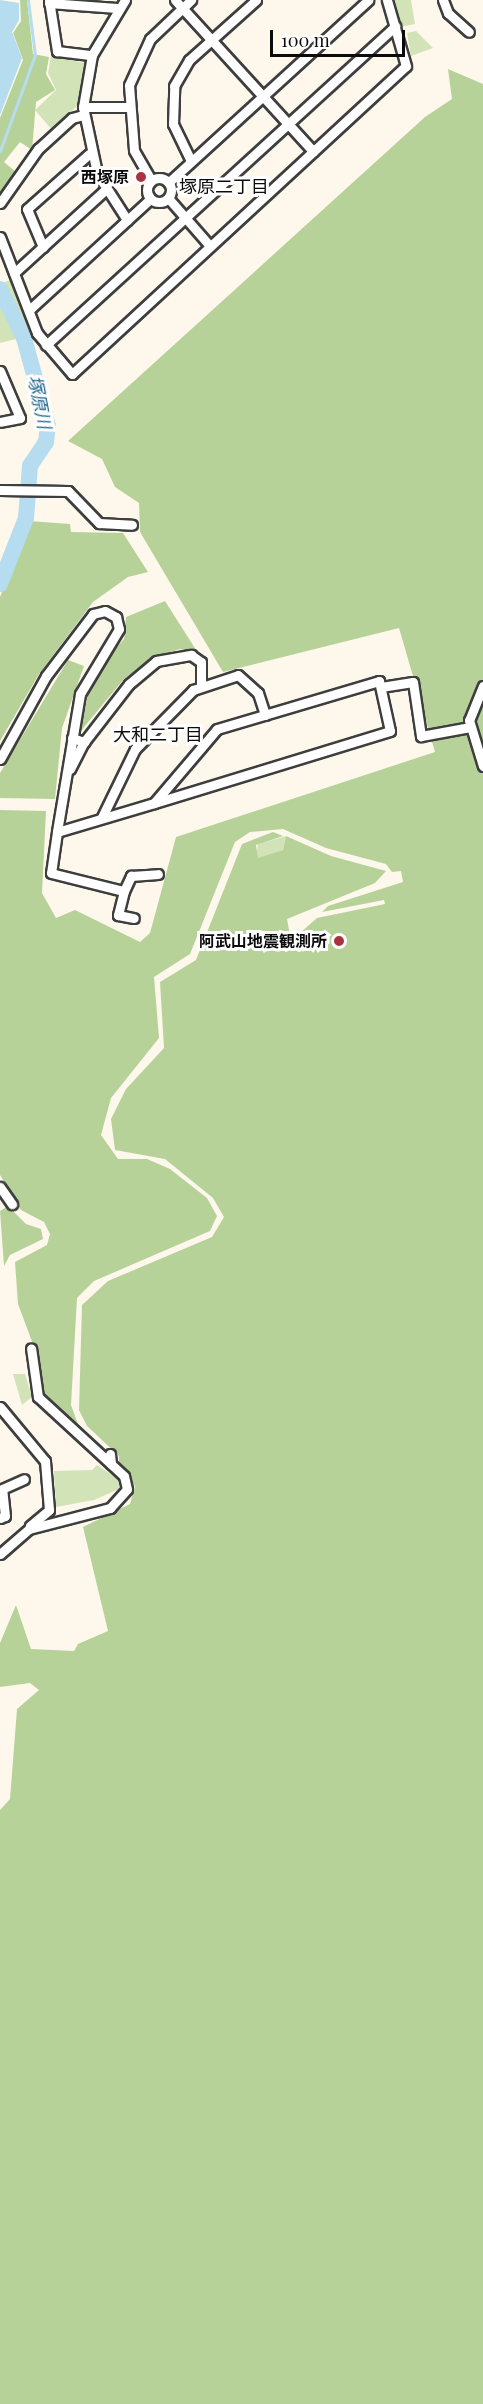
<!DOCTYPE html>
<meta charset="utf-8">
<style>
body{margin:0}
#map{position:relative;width:483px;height:2404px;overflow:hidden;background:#fdf8eb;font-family:"Playfair Display","Noto Sans JP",serif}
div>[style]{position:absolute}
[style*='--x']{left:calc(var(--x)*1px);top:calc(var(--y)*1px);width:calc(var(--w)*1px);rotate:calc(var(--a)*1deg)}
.green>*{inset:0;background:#d2e3b8}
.forest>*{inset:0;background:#b7d299}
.water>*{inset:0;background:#b5ddef}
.stream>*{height:3px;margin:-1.5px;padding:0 1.5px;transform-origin:1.5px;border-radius:1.5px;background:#b5ddef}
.river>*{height:16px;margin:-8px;padding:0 8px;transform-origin:8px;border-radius:8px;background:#b5ddef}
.roads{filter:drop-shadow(2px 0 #3e3e3e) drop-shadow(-2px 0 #3e3e3e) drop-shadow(0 2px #3e3e3e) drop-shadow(0 -2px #3e3e3e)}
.minor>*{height:9px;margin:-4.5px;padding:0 4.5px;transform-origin:4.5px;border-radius:4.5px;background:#fff}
.minor>.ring{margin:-4.5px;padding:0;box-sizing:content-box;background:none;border:9px solid #fff;border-radius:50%}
.dots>*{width:16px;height:16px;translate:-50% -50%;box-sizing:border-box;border:3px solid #fff;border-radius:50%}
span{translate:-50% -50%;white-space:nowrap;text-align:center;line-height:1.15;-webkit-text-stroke:6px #fff;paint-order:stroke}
.poi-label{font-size:16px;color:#0b0b0b;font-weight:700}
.right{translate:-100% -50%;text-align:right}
.neighbourhood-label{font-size:18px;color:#0b0b0b}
.water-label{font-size:18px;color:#22678e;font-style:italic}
.scale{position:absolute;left:270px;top:30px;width:135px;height:27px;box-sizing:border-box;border:3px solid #0b0b0b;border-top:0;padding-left:8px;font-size:18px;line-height:21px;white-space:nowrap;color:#0b0b0b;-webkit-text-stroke:4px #fff;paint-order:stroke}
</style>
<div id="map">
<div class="green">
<i style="clip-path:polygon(392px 0,411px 0,415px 24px,400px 27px)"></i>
<i style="clip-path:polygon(416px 31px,433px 48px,411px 56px,407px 33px)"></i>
<i style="clip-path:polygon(51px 56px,86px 63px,78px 105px,52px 130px,35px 110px,56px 90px,48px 73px)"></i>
<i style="clip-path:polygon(10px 280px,28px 326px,22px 329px,2px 283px)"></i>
<i style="clip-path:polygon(0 296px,20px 338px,0 343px)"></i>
<i style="clip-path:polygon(286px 836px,283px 850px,260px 859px,256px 856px,258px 844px)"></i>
<i style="clip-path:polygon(13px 1374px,25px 1374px,32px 1397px,22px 1405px)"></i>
<i style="clip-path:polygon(97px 1465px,121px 1481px,119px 1489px,94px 1500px,56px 1507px,54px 1471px,92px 1470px)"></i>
</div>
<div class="forest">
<i style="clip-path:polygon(20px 0,27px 0,33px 54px,49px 57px,46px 74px,55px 90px,36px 102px,32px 150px,20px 142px,4px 162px,16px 172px,0 195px,0 118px,23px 60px,13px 33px,21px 21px)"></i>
<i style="clip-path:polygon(448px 69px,483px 84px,483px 2404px,0 2404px,0 1810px,10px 1799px,17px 1709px,39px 1690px,30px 1683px,0 1687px,0 1643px,16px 1605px,31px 1649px,74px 1651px,78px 1644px,108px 1631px,83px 1527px,130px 1504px,135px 1486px,119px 1466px,119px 1456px,87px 1426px,79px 1410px,82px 1305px,108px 1281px,212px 1237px,224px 1217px,213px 1198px,165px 1159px,115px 1150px,111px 1119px,126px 1089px,164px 1048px,160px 982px,196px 960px,242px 844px,273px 832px,283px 836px,256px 845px,258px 858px,283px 850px,286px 836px,331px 856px,386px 871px,375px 883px,287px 919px,291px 941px,317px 918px,385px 904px,384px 900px,322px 912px,328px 906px,403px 882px,401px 871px,392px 872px,386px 864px,326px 848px,283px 829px,250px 832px,235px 842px,190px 954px,154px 977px,159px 1038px,111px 1098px,101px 1135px,118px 1159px,147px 1159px,170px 1169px,207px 1198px,217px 1216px,210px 1231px,94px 1281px,77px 1298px,71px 1405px,79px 1427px,108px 1457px,40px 1394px,34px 1347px,18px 1304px,15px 1262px,47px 1245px,50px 1234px,44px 1222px,21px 1210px,0 1175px,0 810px,46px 811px,42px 893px,56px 918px,75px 910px,140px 942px,150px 933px,176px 837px,435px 752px,399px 628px,223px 672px,140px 532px,139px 503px,115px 487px,102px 459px,68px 441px,425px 117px,452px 99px)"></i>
<i style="clip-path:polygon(29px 521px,70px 524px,71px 532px,123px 533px,148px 572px,128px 577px,93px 602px,39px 674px,0 741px,0 597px)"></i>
<i style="clip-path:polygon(165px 601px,198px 653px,180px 649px,151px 658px,123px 680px,80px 732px,89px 690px,101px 665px,124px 639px,126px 617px)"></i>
<i style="clip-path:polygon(68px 660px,84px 666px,62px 728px,55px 799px,0 798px,0 773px)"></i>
<i style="clip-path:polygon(8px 1206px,26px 1224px,41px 1229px,43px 1239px,10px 1255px,4px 1266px,0 1211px)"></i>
</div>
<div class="water">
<i style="clip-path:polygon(0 0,19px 3px,19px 20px,12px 32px,22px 58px,0 115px)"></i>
</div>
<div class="stream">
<i style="--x:0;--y:151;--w:102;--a:-70"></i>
<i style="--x:35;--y:55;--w:55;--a:-97.3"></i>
</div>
<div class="river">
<i style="--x:0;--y:289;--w:55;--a:63.9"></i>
<i style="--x:24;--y:338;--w:91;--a:74.7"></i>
<i style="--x:48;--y:426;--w:16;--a:97"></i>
<i style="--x:46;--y:442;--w:29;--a:124"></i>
<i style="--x:30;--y:466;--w:52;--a:94.4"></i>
<i style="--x:26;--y:518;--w:71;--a:111.5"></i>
</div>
<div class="roads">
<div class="minor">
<i style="--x:49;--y:0;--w:52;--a:81.1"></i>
<i style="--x:57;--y:51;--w:35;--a:7"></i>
<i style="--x:125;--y:0;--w:64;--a:121"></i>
<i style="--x:92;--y:55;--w:53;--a:99.8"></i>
<i style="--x:83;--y:107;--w:67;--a:78"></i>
<i style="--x:97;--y:173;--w:56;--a:57.4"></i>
<i style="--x:175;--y:0;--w:205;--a:47.6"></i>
<i style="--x:443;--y:0;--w:14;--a:69"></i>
<i style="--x:448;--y:13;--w:28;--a:42"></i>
<i style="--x:49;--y:3;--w:68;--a:4.2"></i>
<i style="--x:83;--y:107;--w:44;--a:0"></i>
<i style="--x:191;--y:161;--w:41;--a:-115.9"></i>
<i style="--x:173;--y:124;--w:38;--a:-88"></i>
<i style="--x:174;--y:86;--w:30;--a:-60"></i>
<i style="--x:189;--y:60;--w:90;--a:-41.8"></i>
<i class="ring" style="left:147px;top:178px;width:15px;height:15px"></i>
<i style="--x:151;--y:180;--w:34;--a:-120"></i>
<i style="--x:134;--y:150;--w:65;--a:-94.4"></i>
<i style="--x:129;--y:85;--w:51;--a:-65.5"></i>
<i style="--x:150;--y:39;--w:57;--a:-43.6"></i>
<i style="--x:169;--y:182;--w:270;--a:-42.4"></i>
<i style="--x:169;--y:199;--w:62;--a:48.9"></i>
<i style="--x:0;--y:203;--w:66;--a:-54.9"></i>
<i style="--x:38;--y:149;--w:46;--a:-42.4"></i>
<i style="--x:72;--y:118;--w:11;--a:-15"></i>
<i style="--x:0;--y:237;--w:103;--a:68.9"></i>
<i style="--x:37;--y:333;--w:54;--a:49.5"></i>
<i style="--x:72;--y:374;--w:454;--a:-42.7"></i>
<i style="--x:406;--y:66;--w:69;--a:-106.1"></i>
<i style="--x:43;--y:247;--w:41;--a:-112.8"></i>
<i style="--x:27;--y:209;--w:83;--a:-41.6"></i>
<i style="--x:14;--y:273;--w:123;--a:-42.4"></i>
<i style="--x:29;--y:310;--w:164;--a:-42.5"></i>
<i style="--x:46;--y:345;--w:473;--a:-42.4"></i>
<i style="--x:0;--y:371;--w:51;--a:66.9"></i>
<i style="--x:20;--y:418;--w:20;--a:169"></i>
<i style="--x:0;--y:490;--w:68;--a:0.8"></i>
<i style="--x:68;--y:491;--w:45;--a:45.9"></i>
<i style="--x:99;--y:523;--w:33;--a:3"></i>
<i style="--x:379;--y:681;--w:51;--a:77.6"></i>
<i style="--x:390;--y:731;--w:247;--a:163"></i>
<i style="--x:154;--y:803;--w:97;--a:-49.6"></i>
<i style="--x:217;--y:729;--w:169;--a:-16.5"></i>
<i style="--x:483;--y:686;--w:37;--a:112"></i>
<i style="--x:469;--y:720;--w:48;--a:73.1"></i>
<i style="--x:381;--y:687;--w:32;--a:-9"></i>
<i style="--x:413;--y:682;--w:55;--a:81.6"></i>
<i style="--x:421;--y:736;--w:50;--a:-10.4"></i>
<i style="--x:72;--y:738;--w:13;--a:18"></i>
<i style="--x:84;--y:742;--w:73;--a:-52.2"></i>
<i style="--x:129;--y:684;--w:35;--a:-40"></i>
<i style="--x:156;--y:661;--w:36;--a:-10"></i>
<i style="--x:191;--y:655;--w:12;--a:35"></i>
<i style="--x:201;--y:662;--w:24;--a:90"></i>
<i style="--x:0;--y:759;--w:95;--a:-61"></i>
<i style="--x:46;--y:676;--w:78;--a:-52.8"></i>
<i style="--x:93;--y:614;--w:12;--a:-14"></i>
<i style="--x:105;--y:611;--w:13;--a:29"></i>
<i style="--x:116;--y:617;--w:12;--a:76"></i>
<i style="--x:119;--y:629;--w:76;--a:121"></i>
<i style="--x:80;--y:694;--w:140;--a:99.5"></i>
<i style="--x:57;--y:832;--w:101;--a:-16.6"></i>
<i style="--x:70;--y:769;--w:30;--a:-63"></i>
<i style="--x:102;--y:817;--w:76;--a:-64.1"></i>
<i style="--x:135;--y:749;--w:83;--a:-45.5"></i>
<i style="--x:193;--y:690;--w:47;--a:-18.4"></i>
<i style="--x:238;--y:675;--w:27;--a:42"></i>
<i style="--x:258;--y:693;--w:23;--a:72"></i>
<i style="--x:57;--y:832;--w:41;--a:98.3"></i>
<i style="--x:51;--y:873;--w:75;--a:13.9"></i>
<i style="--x:124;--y:891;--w:25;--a:104"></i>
<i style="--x:118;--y:915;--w:16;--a:11"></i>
<i style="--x:124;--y:891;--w:17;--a:-65"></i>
<i style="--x:131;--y:876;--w:27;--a:-4"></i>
<i style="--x:0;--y:1187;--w:21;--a:55"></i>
<i style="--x:0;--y:1407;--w:70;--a:50.2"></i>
<i style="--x:45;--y:1461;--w:49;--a:85.3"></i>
<i style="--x:49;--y:1510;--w:25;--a:140"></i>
<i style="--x:110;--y:1454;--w:10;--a:84"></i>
<i style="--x:0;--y:1518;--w:5;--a:-22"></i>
<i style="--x:5;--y:1516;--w:27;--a:-96"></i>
<i style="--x:2;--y:1489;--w:24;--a:-24"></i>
<i style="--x:0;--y:1554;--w:38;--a:-41"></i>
<i style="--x:29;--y:1529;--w:84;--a:-14.5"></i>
<i style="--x:110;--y:1508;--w:25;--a:-48"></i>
<i style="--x:127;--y:1489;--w:13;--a:-103"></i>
<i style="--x:124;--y:1476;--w:117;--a:-137.4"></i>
<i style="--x:38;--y:1397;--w:49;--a:-98.1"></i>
</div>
</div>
<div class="dots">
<i style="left:141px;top:177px;background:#ab3241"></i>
<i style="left:339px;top:941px;background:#ab3241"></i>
</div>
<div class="poi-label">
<span class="right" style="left:129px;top:177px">西塚原</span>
<span class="right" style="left:327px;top:941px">阿武山地震観測所</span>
</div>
<div class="neighbourhood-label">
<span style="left:224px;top:186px">塚原二丁目</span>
<span style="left:158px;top:734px">大和二丁目</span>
</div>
<div class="water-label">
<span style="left:40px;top:402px;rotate:79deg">塚原川</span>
</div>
<div class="scale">100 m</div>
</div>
